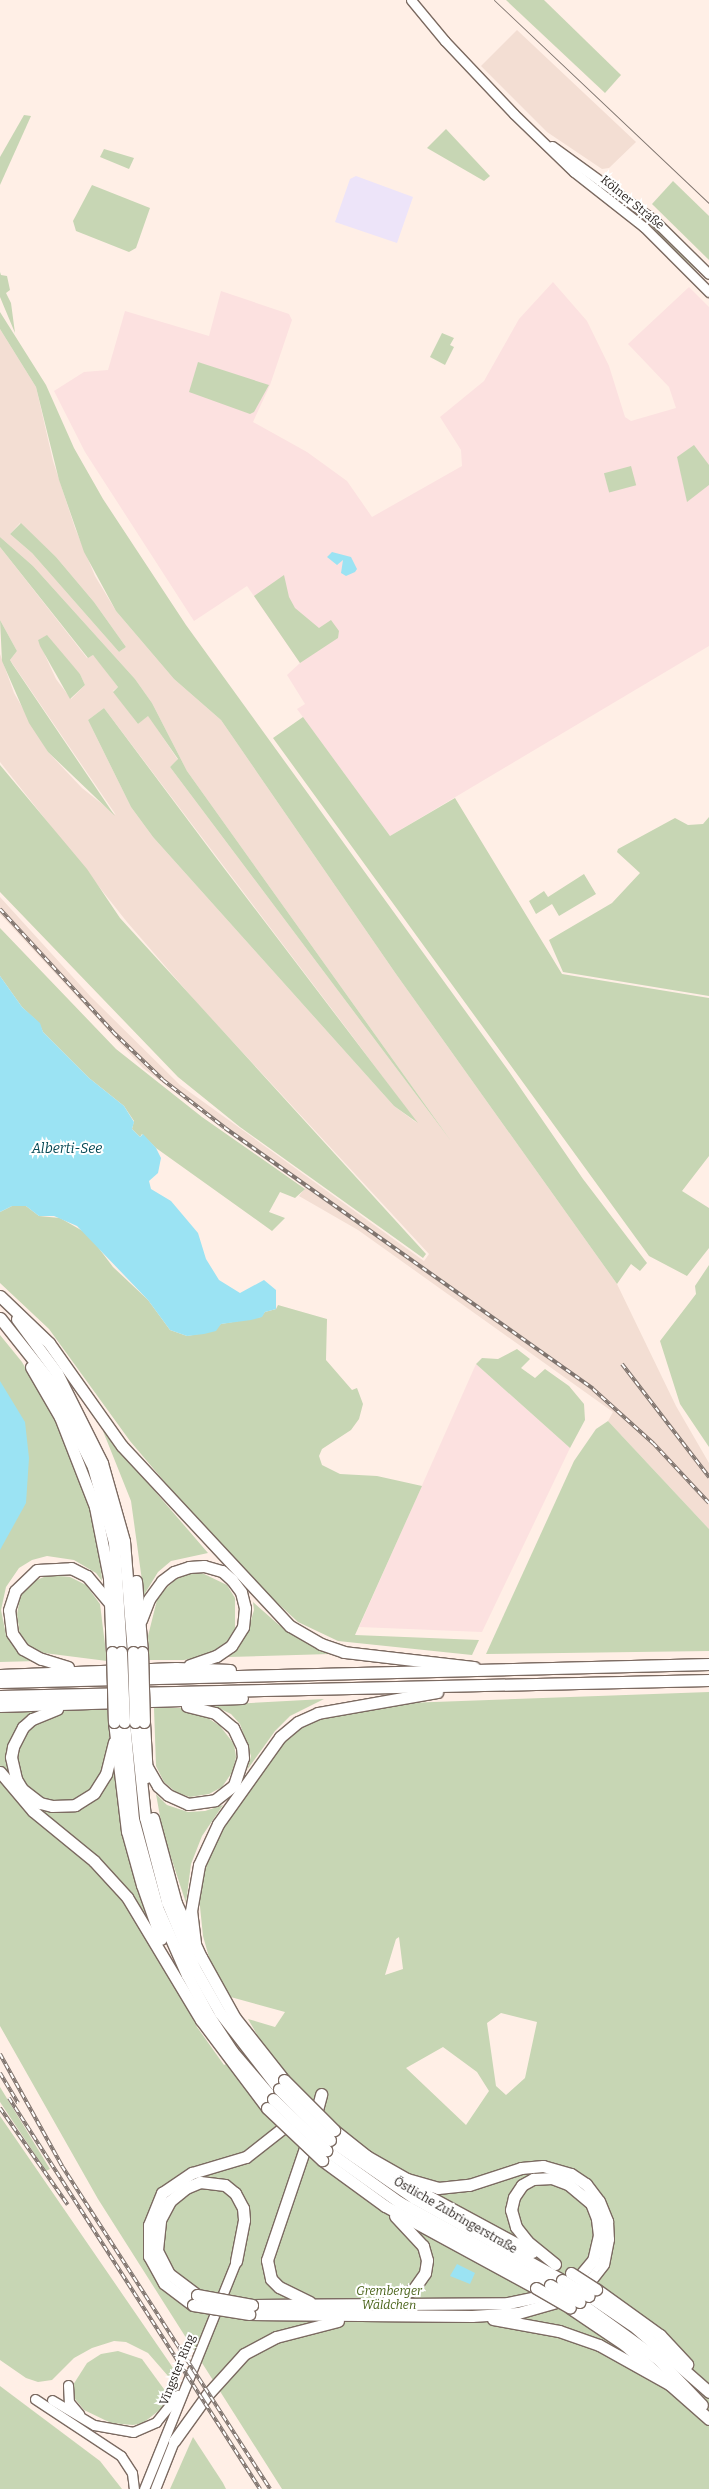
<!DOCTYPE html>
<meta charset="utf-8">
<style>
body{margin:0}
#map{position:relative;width:709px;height:2489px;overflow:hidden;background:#ffefe6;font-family:Bitter,serif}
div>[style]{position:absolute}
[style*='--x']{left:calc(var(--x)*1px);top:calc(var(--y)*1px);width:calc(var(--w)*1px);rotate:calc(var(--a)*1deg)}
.built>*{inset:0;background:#f3ded3}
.industrial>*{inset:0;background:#fce1e0}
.education>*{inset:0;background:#ede4f9}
.green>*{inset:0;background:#c7d6b4;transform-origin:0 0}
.water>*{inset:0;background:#9be3f3}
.roads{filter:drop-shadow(1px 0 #7b6a61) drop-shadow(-1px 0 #7b6a61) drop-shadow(0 1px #7b6a61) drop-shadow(0 -1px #7b6a61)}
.secondary>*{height:9px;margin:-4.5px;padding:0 4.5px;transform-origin:4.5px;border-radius:4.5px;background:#fff}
.highway>*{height:11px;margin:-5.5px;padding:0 5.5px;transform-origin:5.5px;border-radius:5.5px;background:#fff}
.tram>*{height:1px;margin:-0.5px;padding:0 0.5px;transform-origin:0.5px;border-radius:0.5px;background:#7f746e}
.rail>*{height:4px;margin-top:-2px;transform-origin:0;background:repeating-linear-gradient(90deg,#fff 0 5.5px,#7f746e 0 11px);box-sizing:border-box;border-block:1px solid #7f746e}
.bridges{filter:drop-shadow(1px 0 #7b6a61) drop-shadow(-1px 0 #7b6a61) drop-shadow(0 1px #7b6a61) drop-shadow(0 -1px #7b6a61)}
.highway-bridge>*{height:11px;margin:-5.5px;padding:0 5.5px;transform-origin:5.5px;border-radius:5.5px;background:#fff}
span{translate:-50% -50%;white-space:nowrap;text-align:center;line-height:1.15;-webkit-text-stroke:4px #fff;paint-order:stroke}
.street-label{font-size:12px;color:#27201c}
.park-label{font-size:12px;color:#476116;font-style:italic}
.water-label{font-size:14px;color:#084a56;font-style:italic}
</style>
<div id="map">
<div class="built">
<i style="clip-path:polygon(517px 30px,636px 142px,609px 168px,602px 169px,547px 132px,481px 66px)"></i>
<i style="clip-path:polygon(evenodd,0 329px,36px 387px,53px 461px,75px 528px,95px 576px,116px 611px,174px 679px,221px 720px,396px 974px,617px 1284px,676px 1406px,709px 1463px,709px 1529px,608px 1421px,613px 1412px,358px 1230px,299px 1196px,305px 1188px,143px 1068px,0 914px,0 897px,91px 997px,180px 1085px,424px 1261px,429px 1254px,197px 1003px,127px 922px,0 762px,0 654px,14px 693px,48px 752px,82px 788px,116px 815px,10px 660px,17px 651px,0 620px,0 547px,87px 658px,93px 655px,99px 662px,118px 687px,113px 691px,138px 724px,148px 715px,178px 760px,170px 767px,451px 1141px,187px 771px,152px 703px,135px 679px,33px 566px,0 537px,0 329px,20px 523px,56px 557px,94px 602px,126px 647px,119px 652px,32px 553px,10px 534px,20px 523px,0 329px,46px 636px,80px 674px,85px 685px,71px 699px,56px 679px,38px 640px,46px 636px,0 329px,104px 708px,350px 1033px,417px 1123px,394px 1106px,153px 837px,131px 807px,88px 720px,104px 708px)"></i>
</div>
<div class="industrial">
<i style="clip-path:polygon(553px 282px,587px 321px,609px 366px,625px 417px,631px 421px,676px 408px,669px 387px,628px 344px,689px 287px,709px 307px,709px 646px,390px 836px,297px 709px,305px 704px,287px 675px,300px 663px,247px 586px,194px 621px,85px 452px,54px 391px,84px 372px,108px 370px,125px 311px,209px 336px,221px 291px,289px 314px,292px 320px,270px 385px,253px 422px,307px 452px,347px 481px,372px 517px,462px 466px,461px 450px,440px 417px,484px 381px,519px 319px)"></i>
<i style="clip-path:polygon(476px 1364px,570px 1448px,482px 1632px,359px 1627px)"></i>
</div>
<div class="education">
<i style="clip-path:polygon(356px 176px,413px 197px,397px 243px,335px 222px,350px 179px)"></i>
</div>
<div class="green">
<i style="clip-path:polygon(506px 0,544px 0,621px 75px,605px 93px)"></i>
<i style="clip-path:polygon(24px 115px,31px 116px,0 185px,0 157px)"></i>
<i style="clip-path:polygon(446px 129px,490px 176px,484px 181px,427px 148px)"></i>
<i style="clip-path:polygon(104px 149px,134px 158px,129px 169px,100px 157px)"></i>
<i style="clip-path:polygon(673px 181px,709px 216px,709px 260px,652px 204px)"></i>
<i style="clip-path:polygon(92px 185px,150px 208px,136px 248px,129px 252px,76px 231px,73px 221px)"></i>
<i style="clip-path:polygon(617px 199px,672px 241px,709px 281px,616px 200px)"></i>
<i style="clip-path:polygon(0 272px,1px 275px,7px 276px,10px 290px,6px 293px,11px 303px,15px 333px,0 297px)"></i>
<i style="clip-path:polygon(0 312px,46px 385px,74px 448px,103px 499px,186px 625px,508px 1070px,583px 1179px,647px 1263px,640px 1271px,631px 1264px,617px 1284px,396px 974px,221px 720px,174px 679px,116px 611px,84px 552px,59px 480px,36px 387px,0 329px)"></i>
<i style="clip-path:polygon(442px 333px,454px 338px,450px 345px,454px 347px,445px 365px,430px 357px)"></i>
<i style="clip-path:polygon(198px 362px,269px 385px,254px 412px,250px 414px,189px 392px)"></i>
<i style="clip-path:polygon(694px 445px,709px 465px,709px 485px,687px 502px,677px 457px)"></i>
<i style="left:631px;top:466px;width:20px;height:28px;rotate:75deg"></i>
<i style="clip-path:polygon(21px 523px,56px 557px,94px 602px,126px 647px,119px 652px,32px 553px,10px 534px)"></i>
<i style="clip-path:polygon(0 537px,33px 566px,135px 679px,152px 703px,187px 771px,451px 1141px,170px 767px,178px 759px,148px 716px,138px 724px,113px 692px,118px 687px,93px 655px,88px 658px,0 547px)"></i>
<i style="clip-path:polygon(284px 575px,289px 597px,295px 608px,319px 628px,331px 620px,339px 631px,338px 638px,300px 663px,254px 596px)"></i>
<i style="clip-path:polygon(0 620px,17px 651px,10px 660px,13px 665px,115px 816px,48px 752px,29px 723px,2px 661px)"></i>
<i style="clip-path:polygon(47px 635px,80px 674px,85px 685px,70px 699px,40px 646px,38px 640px)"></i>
<i style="clip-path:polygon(104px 708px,214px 855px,418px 1123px,394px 1106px,153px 837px,131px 807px,88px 720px)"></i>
<i style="clip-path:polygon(303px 717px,390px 836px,455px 798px,562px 974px,709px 998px,709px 1156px,682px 1191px,709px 1208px,709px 1248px,687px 1276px,649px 1256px,273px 738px)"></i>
<i style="clip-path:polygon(0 765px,87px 869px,120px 918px,426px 1254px,423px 1258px,240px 1127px,178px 1077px,0 892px)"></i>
<i style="clip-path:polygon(709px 817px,709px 996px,563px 972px,549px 940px,612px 903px,640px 873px,617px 852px,618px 849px,675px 818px,688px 825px,703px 824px)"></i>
<i style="clip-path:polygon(584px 874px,596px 894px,559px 916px,552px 904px,536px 914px,529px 901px,544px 891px,548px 897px)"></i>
<i style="clip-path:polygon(0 928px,116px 1049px,202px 1117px,305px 1189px,295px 1198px,280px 1192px,269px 1212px,285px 1218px,272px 1231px,156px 1148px,142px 1134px,140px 1137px,132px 1129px,134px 1121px,124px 1106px,89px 1078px,43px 1032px,39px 1023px,22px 1007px,0 976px)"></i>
<i style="clip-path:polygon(12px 1206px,26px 1206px,39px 1216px,60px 1218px,88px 1234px,113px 1267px,148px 1300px,170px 1330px,187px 1336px,204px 1333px,221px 1324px,261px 1317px,265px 1312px,276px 1309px,278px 1305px,327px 1319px,326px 1360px,352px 1390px,357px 1388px,363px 1404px,359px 1419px,351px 1430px,322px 1449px,319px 1456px,322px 1465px,340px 1474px,377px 1476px,422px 1486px,355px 1635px,479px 1640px,472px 1655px,338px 1641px,298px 1622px,270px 1596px,191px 1513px,130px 1441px,49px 1329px,0 1283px,0 1212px)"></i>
<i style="clip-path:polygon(709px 1265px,709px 1447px,680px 1404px,660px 1341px,696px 1294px,695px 1286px)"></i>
<i style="clip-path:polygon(0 1335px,22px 1362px,54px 1417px,88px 1499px,100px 1552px,102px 1581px,96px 1573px,74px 1560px,47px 1556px,32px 1560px,19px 1568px,6px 1587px,1px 1610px,6px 1635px,17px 1649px,37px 1661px,0 1662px)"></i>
<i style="clip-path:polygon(517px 1349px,530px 1359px,521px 1368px,535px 1378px,545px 1369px,569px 1386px,584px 1404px,585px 1420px,570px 1448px,476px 1364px,482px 1358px,498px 1359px)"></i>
<i style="clip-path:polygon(608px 1421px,709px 1529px,709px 1651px,486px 1654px,574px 1461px,596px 1429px)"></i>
<i style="clip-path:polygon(103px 1431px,208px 1553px,171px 1561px,158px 1572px,144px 1595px,131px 1501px)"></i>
<i style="clip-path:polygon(202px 1573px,227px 1585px,235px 1598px,235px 1629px,224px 1646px,210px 1655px,184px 1660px,149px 1660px,148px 1636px,158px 1596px,175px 1580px,187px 1574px)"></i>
<i style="clip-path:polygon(49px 1575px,70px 1577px,86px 1585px,100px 1604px,107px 1661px,44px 1653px,31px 1647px,20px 1635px,17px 1615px,20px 1597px,29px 1583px)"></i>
<i style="clip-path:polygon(253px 1602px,279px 1625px,330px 1654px,228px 1657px,247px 1634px,254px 1610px)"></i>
<i style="clip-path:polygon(evenodd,709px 1692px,709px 2489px,282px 2489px,98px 2199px,0 2026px,0 1779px,125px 1899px,173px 1978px,197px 2027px,224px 2065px,263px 2045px,248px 2019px,275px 2027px,285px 2012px,227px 1996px,212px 1968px,203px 1936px,199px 1897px,204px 1870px,219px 1835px,285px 1740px,311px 1720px,346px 1707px,406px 1703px,709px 1692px,399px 1937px,403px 1969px,385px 1975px,396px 1939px,399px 1937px,709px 1692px,501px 2013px,537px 2022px,525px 2078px,506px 2095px,496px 2086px,487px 2023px,501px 2013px,709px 1692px,443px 2047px,477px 2072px,489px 2091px,466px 2125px,406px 2068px,443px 2047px)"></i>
<i style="clip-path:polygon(324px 1699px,290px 1716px,275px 1731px,247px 1770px,251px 1756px,240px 1724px,231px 1714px,212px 1705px)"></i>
<i style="clip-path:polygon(154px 1708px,184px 1708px,202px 1714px,220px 1726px,234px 1744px,236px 1757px,233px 1771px,222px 1787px,209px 1794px,190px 1797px,177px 1793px,164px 1782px,156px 1766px)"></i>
<i style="clip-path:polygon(109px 1709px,109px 1741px,102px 1772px,91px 1789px,72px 1800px,53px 1801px,33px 1793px,25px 1784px,17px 1760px,18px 1747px,33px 1723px,59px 1711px)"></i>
<i style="clip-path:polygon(32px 1710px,39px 1711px,21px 1726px,10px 1745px,10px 1770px,18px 1788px,46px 1807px,76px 1808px,97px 1794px,114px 1771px,123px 1831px,147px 1918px,113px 1876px,35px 1808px,0 1767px,0 1711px)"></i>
<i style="clip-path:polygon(156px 1794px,167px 1805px,188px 1812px,205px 1811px,223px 1805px,202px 1836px,191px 1864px,186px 1903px,163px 1833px)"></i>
<i style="clip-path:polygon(0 2087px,50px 2169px,46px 2171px,0 2102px)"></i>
<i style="clip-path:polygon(0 2116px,169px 2362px,178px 2376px,175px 2384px,148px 2353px,126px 2342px,114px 2341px,92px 2348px,74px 2358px,52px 2380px,38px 2382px,26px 2378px,0 2360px)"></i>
<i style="clip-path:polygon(118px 2351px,142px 2359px,169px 2396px,161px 2409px,143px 2423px,133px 2425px,111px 2423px,84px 2410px,75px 2399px,73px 2385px,87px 2363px,101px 2354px)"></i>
<i style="clip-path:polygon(0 2386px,100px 2461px,122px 2489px,0 2489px)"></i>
<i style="clip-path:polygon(193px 2437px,223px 2483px,226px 2489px,170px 2489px)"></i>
</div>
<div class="water">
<i style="clip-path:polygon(332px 552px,351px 557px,357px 569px,355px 572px,346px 576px,341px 573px,343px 560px,337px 565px,327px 557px)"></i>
<i style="clip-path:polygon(0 976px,22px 1007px,40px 1023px,43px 1032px,89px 1078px,124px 1106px,134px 1122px,132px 1129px,140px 1137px,143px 1134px,156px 1148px,161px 1158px,158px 1173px,149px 1181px,151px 1189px,171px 1201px,198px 1233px,206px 1259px,219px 1280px,240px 1293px,264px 1280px,276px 1290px,276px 1309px,265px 1312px,262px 1317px,251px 1320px,221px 1324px,216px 1331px,204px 1334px,187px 1336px,170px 1330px,148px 1300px,77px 1226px,54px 1216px,39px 1216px,26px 1206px,12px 1206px,0 1212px)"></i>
<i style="clip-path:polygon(0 1381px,25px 1422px,29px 1458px,26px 1503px,0 1550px)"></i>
<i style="clip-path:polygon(457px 2264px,475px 2273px,470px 2284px,450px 2276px)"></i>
</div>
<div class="roads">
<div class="secondary">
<i style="--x:411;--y:0;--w:53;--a:50.3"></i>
<i style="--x:445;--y:41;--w:100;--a:46.6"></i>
<i style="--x:514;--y:114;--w:83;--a:44"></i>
<i style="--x:574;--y:172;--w:89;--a:38.2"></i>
<i style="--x:644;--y:227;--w:92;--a:45"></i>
<i style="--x:552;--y:146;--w:125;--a:35.9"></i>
<i style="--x:653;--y:219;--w:78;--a:44.5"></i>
<i style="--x:68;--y:2385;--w:17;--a:87"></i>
<i style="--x:69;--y:2402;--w:16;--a:50"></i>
<i style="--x:35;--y:2399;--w:103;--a:33.5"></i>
<i style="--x:121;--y:2456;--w:20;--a:57"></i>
<i style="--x:132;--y:2473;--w:16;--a:83"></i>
<i style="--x:52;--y:2400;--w:49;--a:30.8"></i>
<i style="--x:94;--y:2425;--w:40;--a:10"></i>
<i style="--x:133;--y:2432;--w:25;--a:-23"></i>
<i style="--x:156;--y:2422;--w:35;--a:-51"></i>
<i style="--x:144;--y:2489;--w:246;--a:-68"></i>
<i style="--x:155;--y:2489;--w:52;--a:-68.4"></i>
</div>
<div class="highway">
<i style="--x:0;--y:1296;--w:68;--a:43.8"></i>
<i style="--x:49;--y:1343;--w:126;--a:54.7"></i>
<i style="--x:122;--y:1446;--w:246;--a:47"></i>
<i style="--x:290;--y:1626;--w:36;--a:30"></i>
<i style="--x:321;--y:1644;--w:24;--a:19"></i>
<i style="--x:344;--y:1652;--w:131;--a:6.6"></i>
<i style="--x:0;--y:1318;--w:80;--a:51.6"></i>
<i style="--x:50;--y:1381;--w:96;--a:63.4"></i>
<i style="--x:93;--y:1467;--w:78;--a:74.4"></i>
<i style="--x:114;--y:1542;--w:110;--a:86.4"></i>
<i style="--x:17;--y:1319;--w:67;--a:53.5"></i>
<i style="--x:57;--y:1373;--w:101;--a:63.4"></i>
<i style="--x:102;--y:1463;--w:81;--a:74.2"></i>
<i style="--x:124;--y:1541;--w:111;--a:85.4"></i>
<i style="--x:31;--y:1367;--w:58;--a:59.9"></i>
<i style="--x:60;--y:1417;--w:97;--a:68.7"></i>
<i style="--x:95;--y:1507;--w:72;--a:78.8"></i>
<i style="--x:109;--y:1578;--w:74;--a:87.7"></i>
<i style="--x:136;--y:1581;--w:71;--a:85.2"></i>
<i style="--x:141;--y:1620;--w:22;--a:-69"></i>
<i style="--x:149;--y:1599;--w:22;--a:-54"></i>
<i style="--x:162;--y:1581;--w:15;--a:-37"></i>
<i style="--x:174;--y:1572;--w:16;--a:-18"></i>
<i style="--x:189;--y:1567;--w:15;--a:-4"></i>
<i style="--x:204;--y:1566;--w:19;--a:16"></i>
<i style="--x:222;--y:1571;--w:13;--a:42"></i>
<i style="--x:232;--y:1580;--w:15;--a:53"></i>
<i style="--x:241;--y:1592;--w:16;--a:76"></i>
<i style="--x:245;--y:1608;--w:19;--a:96"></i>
<i style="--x:243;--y:1627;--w:22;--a:122"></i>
<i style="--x:231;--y:1646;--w:18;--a:146"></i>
<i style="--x:216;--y:1656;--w:28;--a:161"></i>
<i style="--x:68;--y:1667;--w:28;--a:-163"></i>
<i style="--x:41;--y:1659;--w:21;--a:-151"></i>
<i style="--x:23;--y:1649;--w:19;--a:-125"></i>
<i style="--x:12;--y:1633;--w:23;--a:-97"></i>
<i style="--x:9;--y:1610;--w:20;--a:-72"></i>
<i style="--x:15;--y:1591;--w:30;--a:-44"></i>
<i style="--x:37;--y:1570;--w:34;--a:-3"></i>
<i style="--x:71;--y:1568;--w:18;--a:27"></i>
<i style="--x:87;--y:1576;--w:34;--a:50"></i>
<i style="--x:0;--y:1675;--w:176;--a:-2.3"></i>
<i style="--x:176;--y:1668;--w:54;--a:2.1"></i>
<i style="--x:0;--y:1682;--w:709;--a:-1.45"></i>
<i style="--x:0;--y:1696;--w:709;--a:-1.29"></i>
<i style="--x:0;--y:1706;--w:242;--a:-1.9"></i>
<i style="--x:57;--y:1709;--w:27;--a:158"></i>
<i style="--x:32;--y:1719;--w:12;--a:138"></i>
<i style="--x:23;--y:1727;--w:22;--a:117"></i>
<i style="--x:13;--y:1747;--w:10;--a:101"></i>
<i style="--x:11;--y:1757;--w:23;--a:77"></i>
<i style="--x:16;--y:1779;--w:12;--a:59"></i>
<i style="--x:22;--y:1789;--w:23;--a:38"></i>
<i style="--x:40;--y:1803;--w:12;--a:14"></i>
<i style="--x:52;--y:1806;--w:23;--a:-2"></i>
<i style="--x:75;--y:1805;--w:22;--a:-32"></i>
<i style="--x:94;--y:1793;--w:22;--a:-58"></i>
<i style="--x:106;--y:1774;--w:33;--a:-76"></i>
<i style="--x:114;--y:1722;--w:110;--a:83.2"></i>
<i style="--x:127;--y:1831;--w:56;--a:74.5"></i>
<i style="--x:142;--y:1885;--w:57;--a:70.6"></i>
<i style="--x:124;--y:1722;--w:97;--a:84.7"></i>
<i style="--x:133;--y:1819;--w:91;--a:74.7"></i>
<i style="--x:157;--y:1907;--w:74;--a:66.2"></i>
<i style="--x:187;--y:1975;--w:47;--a:61.8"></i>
<i style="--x:209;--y:2016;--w:42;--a:56.7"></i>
<i style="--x:232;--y:2051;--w:63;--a:49.5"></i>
<i style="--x:135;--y:1722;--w:96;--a:84"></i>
<i style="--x:145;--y:1817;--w:88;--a:75.5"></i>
<i style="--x:167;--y:1902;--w:70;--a:67.4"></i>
<i style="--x:194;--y:1967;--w:53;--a:60.5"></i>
<i style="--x:220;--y:2013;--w:96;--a:52.2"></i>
<i style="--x:144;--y:1722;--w:55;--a:86.9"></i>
<i style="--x:147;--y:1767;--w:22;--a:60"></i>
<i style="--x:158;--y:1786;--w:13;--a:42"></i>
<i style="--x:168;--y:1795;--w:22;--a:24"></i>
<i style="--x:188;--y:1804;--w:27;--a:-8"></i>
<i style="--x:215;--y:1800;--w:24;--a:-38"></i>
<i style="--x:234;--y:1785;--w:28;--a:-72"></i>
<i style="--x:243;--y:1758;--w:11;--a:-95"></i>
<i style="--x:242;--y:1747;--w:21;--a:-115"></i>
<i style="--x:233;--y:1728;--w:23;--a:-140"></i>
<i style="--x:215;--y:1713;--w:29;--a:-166"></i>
<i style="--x:0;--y:1772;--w:51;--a:49.8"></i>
<i style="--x:33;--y:1811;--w:79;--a:39.3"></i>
<i style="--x:94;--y:1861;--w:49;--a:47.5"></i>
<i style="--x:127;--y:1897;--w:144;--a:59"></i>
<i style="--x:201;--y:2020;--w:110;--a:53.1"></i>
<i style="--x:153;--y:1818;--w:88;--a:74.9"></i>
<i style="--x:176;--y:1903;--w:60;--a:65.2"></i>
<i style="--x:201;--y:1957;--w:70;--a:60.9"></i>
<i style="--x:235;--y:2018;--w:79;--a:51.7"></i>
<i style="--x:195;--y:1943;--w:32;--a:-97"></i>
<i style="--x:191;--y:1911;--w:47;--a:-80.1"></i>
<i style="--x:199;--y:1865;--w:45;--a:-65.1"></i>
<i style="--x:218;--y:1824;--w:107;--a:-54.5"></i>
<i style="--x:280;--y:1737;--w:23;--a:-40"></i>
<i style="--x:298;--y:1722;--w:22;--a:-24"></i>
<i style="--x:318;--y:1713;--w:121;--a:-10"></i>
<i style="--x:314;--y:2121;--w:28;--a:-75"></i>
<i style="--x:334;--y:2130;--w:43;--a:38.5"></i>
<i style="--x:309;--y:2136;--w:131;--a:108.7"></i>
<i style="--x:267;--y:2260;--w:19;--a:78"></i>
<i style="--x:271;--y:2279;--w:11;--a:45"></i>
<i style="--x:279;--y:2287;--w:34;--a:26"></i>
<i style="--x:330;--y:2140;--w:102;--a:34.6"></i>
<i style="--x:414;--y:2198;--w:169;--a:29"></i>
<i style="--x:326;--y:2150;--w:90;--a:35.5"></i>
<i style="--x:399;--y:2202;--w:172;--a:28.8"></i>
<i style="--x:363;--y:2154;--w:51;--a:29.6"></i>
<i style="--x:407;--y:2179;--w:32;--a:16"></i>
<i style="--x:438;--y:2188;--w:31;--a:-6"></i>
<i style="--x:469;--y:2185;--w:55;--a:-18.1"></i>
<i style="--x:521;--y:2168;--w:22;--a:-5"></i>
<i style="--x:543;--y:2166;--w:29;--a:16"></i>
<i style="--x:571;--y:2174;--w:18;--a:34"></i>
<i style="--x:586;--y:2184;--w:21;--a:53"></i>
<i style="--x:599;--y:2201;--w:22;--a:68"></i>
<i style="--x:607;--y:2221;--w:18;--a:87"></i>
<i style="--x:608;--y:2239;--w:25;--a:101"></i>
<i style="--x:603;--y:2264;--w:33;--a:128"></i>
<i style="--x:322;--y:2160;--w:78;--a:36.1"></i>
<i style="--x:385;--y:2206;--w:172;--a:28.5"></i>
<i style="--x:408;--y:2185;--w:141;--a:28.4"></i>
<i style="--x:555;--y:2264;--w:36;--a:-141"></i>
<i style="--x:527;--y:2241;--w:18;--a:-128"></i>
<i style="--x:516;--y:2227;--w:18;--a:-106"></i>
<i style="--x:511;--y:2210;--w:13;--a:-77"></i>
<i style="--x:514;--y:2197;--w:14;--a:-56"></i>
<i style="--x:522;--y:2185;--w:13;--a:-29"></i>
<i style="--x:533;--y:2179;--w:19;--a:-3"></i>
<i style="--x:552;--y:2178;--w:17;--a:21"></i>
<i style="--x:568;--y:2184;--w:30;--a:40"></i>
<i style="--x:591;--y:2203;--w:17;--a:69"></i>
<i style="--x:597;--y:2219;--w:16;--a:83"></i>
<i style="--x:599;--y:2235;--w:26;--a:103"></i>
<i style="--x:593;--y:2260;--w:30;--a:130"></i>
<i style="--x:596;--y:2289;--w:79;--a:35.7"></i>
<i style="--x:660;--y:2335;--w:40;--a:47"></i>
<i style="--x:197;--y:2295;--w:35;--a:-143"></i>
<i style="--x:169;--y:2274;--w:27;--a:-117"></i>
<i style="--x:157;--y:2250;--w:30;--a:-84"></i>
<i style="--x:160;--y:2220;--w:21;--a:-62"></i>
<i style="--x:170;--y:2201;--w:21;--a:-39"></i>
<i style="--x:186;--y:2188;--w:15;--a:-23"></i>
<i style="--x:200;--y:2182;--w:25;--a:7"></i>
<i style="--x:225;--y:2185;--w:13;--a:39"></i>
<i style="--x:235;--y:2193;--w:17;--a:62"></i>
<i style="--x:243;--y:2208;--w:12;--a:85"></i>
<i style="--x:244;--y:2220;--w:42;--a:101"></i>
<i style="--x:589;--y:2296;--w:57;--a:34.2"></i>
<i style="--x:636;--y:2328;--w:97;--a:41.2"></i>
<i style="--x:388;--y:2299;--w:27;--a:-20"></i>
<i style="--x:413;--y:2290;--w:21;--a:-55"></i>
<i style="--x:425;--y:2273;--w:13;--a:-81"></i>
<i style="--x:427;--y:2260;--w:15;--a:-106"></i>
<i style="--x:423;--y:2246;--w:41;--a:-133"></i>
<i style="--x:579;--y:2302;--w:99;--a:35.9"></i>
<i style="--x:659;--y:2360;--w:62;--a:46.3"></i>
<i style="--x:193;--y:2305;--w:36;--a:-143"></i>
<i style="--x:164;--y:2283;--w:31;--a:-119"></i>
<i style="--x:149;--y:2256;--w:31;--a:-90"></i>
<i style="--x:149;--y:2225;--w:35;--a:-68"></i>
<i style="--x:162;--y:2193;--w:36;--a:-34"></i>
<i style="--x:192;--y:2173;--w:56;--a:-16.5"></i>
<i style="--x:246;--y:2157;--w:60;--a:-38.2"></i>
<i style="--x:252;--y:2305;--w:256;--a:-0.4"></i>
<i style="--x:508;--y:2303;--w:48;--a:-12"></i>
<i style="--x:570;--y:2308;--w:66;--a:33.9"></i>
<i style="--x:625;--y:2345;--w:112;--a:41.4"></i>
<i style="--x:249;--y:2314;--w:223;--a:0.5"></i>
<i style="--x:472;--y:2316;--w:46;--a:-3.7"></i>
<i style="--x:518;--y:2313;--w:51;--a:-15.9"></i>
<i style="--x:493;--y:2319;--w:67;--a:10.3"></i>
<i style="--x:559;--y:2331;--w:42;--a:19.3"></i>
<i style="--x:599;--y:2345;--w:82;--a:29.1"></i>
<i style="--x:174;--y:2441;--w:57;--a:-54.3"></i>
<i style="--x:207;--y:2395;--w:55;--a:-47.9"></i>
<i style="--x:244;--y:2354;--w:36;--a:-28"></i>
<i style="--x:276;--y:2337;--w:64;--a:-14.5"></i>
</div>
</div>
<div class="tram">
<i style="--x:494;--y:0;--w:296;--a:43.4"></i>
</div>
<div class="rail">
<i style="--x:0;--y:909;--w:167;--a:47.4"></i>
<i style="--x:113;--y:1032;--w:69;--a:43.8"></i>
<i style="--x:163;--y:1080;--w:78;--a:37.7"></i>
<i style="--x:225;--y:1128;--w:451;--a:35.3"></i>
<i style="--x:593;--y:1389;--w:81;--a:42"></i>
<i style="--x:653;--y:1443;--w:82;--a:47"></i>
<i style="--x:622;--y:1364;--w:143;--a:52.4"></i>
<i style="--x:0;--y:2054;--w:128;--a:61"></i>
<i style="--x:62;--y:2166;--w:384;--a:57.2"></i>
<i style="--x:0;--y:2073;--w:35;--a:59"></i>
<i style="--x:9;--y:2098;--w:465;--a:57.3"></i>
<i style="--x:0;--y:2108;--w:118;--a:55"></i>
</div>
<div class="bridges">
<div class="highway-bridge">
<i style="--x:112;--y:1652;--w:70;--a:88.4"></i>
<i style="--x:121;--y:1652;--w:70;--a:87.5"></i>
<i style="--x:133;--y:1652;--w:70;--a:88.4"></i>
<i style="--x:142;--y:1652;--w:70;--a:88.4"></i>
<i style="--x:284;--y:2080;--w:71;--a:45"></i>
<i style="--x:279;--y:2089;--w:72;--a:45"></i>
<i style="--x:273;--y:2099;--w:74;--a:43.9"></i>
<i style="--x:267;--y:2108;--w:76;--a:43.4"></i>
<i style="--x:571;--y:2273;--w:30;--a:33"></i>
<i style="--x:562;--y:2280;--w:31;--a:31"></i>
<i style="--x:550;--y:2285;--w:34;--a:30"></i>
<i style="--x:536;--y:2288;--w:39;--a:30"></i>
<i style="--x:197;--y:2295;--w:56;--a:10.3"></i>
<i style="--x:193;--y:2305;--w:57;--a:9.1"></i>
</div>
</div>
<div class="street-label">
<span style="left:632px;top:203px;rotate:39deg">Kölner Straße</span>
<span style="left:455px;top:2216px;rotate:30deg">Östliche Zubringerstraße</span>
<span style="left:178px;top:2370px;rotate:-68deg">Vingster Ring</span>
</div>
<div class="park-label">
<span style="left:389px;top:2299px">Gremberger<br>Wäldchen</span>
</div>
<div class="water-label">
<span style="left:67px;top:1149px">Alberti-See</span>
</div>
</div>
